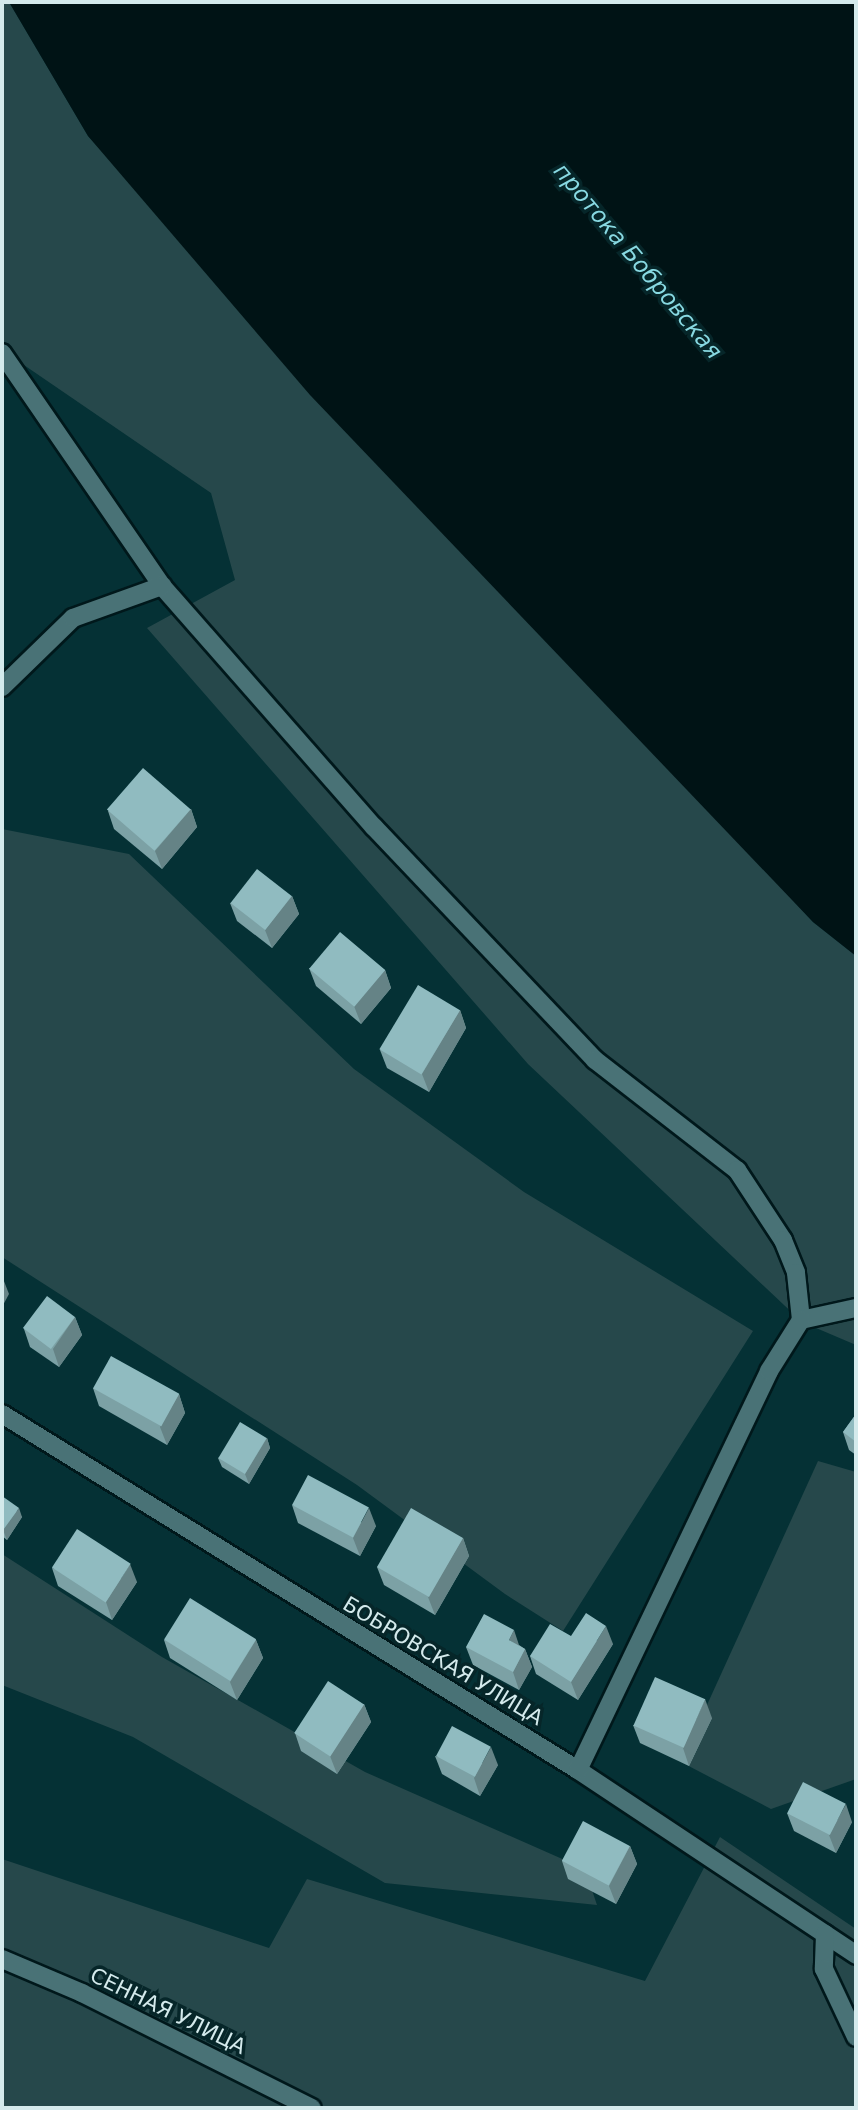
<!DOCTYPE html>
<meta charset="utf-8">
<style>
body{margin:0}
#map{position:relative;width:858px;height:2110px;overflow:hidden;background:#053135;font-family:"DejaVu Sans",sans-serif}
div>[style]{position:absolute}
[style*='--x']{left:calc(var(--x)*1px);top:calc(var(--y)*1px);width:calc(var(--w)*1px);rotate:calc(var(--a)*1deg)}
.green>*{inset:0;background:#26484b}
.water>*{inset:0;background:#001315}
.roads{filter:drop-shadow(2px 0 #00181b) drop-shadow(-2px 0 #00181b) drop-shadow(0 2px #00181b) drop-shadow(0 -2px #00181b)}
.minor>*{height:18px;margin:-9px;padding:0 9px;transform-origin:9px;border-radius:9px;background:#497276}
.wall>*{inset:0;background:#7ca1a5}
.shaded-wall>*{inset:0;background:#658386}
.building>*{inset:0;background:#90bbc0;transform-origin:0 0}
span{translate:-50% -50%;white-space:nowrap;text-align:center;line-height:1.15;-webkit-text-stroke:7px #062629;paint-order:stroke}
.street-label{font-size:21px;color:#d4eaec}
.water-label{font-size:23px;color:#88d9e2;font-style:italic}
.frame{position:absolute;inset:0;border:4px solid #d4eaec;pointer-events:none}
</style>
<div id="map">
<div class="green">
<i style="clip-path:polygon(2px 2px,9px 2px,88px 136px,813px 922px,856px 956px,856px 1345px,802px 1322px,528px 1064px,147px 628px,235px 580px,211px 493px,2px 350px)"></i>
<i style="clip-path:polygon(2px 829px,129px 854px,354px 1069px,524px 1192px,753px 1331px,563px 1631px,505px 1594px,357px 1485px,2px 1257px)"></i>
<i style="clip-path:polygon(818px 1461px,856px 1472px,856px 1779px,771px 1809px,681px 1762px)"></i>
<i style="clip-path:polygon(2px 1554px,162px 1657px,365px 1772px,585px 1869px,597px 1905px,385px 1883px,133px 1737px,2px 1685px)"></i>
<i style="clip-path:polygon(720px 1837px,856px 1929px,856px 2108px,2px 2108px,2px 1859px,269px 1948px,307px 1879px,645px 1981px)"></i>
</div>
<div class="water">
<i style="clip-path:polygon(9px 2px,856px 2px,856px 956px,813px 922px,310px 395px,88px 136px)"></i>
</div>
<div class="roads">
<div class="minor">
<i style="--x:2;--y:353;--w:283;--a:55.5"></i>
<i style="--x:162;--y:586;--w:321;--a:48.7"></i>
<i style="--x:374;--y:827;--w:321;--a:46.5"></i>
<i style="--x:595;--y:1060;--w:180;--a:37.8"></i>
<i style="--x:737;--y:1170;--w:84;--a:56.7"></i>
<i style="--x:783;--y:1240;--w:35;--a:68"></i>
<i style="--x:796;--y:1273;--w:47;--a:83.9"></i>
<i style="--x:801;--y:1320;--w:56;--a:-12.3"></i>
<i style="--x:2;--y:687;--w:99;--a:-44.2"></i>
<i style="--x:73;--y:618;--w:95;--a:-19.8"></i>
<i style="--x:2;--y:1414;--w:677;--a:31.72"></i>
<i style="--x:578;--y:1770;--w:334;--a:33.6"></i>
<i style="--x:578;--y:1770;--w:442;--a:-64.4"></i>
<i style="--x:769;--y:1371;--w:60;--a:-57.9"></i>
<i style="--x:825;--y:1934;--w:35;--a:92"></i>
<i style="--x:824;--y:1969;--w:75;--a:64.8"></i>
<i style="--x:2;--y:1959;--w:87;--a:23"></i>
<i style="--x:82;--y:1993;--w:257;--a:26.6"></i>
</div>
</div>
<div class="wall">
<i style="clip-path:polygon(191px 809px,197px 827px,162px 869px,114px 829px,108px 811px)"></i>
<i style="clip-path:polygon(292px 896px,299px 914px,272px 948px,237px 921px,230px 903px)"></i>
<i style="clip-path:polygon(309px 968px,385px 970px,391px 988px,361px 1024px,316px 986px)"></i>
<i style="clip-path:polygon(460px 1010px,466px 1028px,429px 1092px,387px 1068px,380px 1050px)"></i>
<i style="clip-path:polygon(75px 1317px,82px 1335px,59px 1367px,30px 1347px,24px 1329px)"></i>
<i style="clip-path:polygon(93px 1388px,179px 1394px,185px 1413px,167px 1445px,99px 1406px)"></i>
<i style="clip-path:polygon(856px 1414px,856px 1455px,849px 1450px,843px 1432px)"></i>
<i style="clip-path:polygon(267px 1438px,270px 1448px,249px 1484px,222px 1467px,218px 1458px)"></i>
<i style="clip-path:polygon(2px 1496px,22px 1517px,7px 1540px,2px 1536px)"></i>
<i style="clip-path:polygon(292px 1505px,376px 1526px,360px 1556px,298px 1523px)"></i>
<i style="clip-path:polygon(463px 1538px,469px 1556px,435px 1615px,384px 1585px,377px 1567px)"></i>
<i style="clip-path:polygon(52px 1568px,137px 1582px,112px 1620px,58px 1586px)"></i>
<i style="clip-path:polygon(571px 1636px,613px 1644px,578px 1700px,536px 1674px,530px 1656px)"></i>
<i style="clip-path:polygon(164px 1640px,256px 1640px,263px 1658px,237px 1700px,170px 1658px)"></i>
<i style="clip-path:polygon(519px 1645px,525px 1649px,532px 1667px,519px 1690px,473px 1665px,466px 1647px)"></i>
<i style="clip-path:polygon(364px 1704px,371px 1722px,337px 1774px,301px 1751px,295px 1733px)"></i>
<i style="clip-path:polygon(712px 1718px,689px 1766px,640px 1743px,633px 1725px)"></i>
<i style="clip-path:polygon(435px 1756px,498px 1765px,480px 1796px,442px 1774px)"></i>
<i style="clip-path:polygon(787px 1813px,852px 1822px,836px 1853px,794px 1831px)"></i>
<i style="clip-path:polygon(630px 1846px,637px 1864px,616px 1904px,568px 1879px,562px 1861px)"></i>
</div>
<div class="shaded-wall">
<i style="clip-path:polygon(191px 809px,197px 827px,162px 869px,155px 851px)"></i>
<i style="clip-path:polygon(292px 896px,299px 914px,272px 948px,265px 930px)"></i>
<i style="clip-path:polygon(385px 970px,391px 988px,361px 1024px,354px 1006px)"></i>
<i style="clip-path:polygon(460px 1010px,466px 1028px,429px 1092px,422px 1074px)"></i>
<i style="clip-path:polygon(2px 1276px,9px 1294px,2px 1307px)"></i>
<i style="clip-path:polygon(75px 1317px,82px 1335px,59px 1367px,53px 1349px)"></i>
<i style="clip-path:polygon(179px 1394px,185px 1413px,167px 1445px,160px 1427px)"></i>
<i style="clip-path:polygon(267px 1438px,270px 1448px,249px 1484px,245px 1474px)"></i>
<i style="clip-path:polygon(19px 1508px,22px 1517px,7px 1540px,3px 1530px)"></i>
<i style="clip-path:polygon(369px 1508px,376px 1526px,360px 1556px,353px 1538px)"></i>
<i style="clip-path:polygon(463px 1538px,469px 1556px,435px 1615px,428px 1597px)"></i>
<i style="clip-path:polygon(130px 1564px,137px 1582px,112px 1620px,106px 1602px)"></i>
<i style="clip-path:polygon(606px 1626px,613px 1644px,578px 1700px,571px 1682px)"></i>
<i style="clip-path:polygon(514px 1630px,520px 1648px,509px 1640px)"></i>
<i style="clip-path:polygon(256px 1640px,263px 1658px,237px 1700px,230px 1682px)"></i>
<i style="clip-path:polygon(525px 1649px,532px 1667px,519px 1690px,513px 1672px)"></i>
<i style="clip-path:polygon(705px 1699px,712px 1718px,689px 1766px,683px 1748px)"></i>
<i style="clip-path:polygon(364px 1704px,371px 1722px,337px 1774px,330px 1756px)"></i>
<i style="clip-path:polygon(491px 1747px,498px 1765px,480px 1796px,474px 1778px)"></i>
<i style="clip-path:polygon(846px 1804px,852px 1822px,836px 1853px,829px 1835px)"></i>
<i style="clip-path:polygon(630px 1846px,637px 1864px,616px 1904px,609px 1886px)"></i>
</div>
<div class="building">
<i style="left:143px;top:768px;width:63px;height:55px;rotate:41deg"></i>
<i style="left:257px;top:869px;width:44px;height:43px;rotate:38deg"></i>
<i style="left:340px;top:932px;width:59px;height:48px;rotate:40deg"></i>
<i style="left:418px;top:985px;width:49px;height:75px;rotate:31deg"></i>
<i style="left:47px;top:1296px;width:35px;height:40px;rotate:37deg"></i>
<i style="left:111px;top:1356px;width:78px;height:37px;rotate:29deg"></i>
<i style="clip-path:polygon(856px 1414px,856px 1442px,843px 1432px)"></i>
<i style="left:240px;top:1422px;width:31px;height:42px;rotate:31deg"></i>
<i style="left:308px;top:1475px;width:69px;height:34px;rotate:28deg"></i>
<i style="clip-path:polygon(2px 1496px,19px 1508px,3px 1530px,2px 1529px)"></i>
<i style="left:411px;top:1508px;width:60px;height:68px;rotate:30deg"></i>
<i style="left:77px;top:1529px;width:64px;height:46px;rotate:33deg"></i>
<i style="left:190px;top:1598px;width:78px;height:49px;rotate:32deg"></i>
<i style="clip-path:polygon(586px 1613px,606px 1626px,571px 1682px,530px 1656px,550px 1624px,571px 1636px)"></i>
<i style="clip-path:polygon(484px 1614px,514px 1630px,509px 1640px,525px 1649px,513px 1672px,466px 1647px)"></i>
<i style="left:655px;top:1677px;width:55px;height:53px;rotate:24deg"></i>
<i style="left:328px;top:1681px;width:43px;height:62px;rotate:33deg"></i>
<i style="left:452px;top:1726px;width:44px;height:34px;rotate:28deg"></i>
<i style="left:803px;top:1782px;width:48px;height:35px;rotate:27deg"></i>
<i style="left:583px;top:1821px;width:53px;height:45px;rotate:28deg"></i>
</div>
<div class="street-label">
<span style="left:443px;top:1661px;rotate:31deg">БОБРОВСКАЯ УЛИЦА</span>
<span style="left:168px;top:2011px;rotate:26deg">СЕННАЯ УЛИЦА</span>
</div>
<div class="water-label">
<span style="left:638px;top:261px;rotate:50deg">протока Бобровская</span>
</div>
<div class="frame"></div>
</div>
